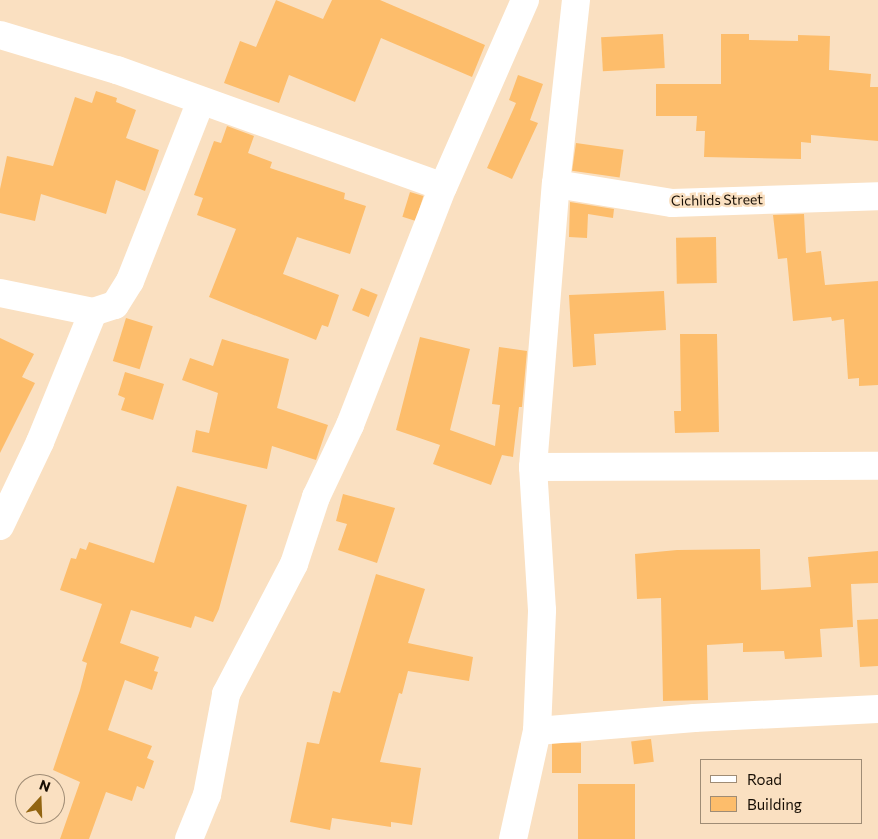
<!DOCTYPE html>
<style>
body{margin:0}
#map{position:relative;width:878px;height:839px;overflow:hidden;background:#fae0c1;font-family:Commissioner,sans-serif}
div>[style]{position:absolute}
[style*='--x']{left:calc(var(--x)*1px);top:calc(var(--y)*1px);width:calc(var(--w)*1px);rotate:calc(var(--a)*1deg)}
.building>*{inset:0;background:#fdbd6b;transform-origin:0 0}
.minor>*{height:28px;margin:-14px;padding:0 14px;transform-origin:14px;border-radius:14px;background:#fff}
span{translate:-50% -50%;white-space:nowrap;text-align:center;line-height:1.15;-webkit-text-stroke:5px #fae0c1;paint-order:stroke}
.street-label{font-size:14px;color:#170e04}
.legend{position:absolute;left:700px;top:759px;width:162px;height:65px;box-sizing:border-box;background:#fae0c1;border:1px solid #9f8c75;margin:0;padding:6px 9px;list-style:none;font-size:15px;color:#170e04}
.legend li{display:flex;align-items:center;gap:10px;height:25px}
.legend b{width:25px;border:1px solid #9f8c75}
.north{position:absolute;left:15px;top:774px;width:50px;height:50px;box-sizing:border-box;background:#fae0c1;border:1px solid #9f8c75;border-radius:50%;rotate:20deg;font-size:14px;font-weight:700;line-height:20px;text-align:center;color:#170e04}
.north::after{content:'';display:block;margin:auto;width:18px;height:22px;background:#926511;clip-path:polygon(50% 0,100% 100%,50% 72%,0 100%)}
</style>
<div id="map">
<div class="building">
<i style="clip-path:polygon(276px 0,323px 19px,332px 0,380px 0,485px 45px,472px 77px,381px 38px,355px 102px,289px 75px,279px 103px,224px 83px,240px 41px,256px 47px)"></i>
<i style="left:663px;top:34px;width:34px;height:62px;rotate:87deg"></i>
<i style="clip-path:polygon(721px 34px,749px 34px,749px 40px,798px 41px,798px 35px,830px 36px,829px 70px,871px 74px,870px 87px,878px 87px,878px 141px,811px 135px,811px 143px,801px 142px,801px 159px,704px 157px,705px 131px,696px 131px,697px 116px,656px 116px,656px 84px,721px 84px)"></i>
<i style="clip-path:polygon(518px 75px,543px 84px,530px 120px,538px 123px,512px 179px,487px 168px,516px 103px,509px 100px)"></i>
<i style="clip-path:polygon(96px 91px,117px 98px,116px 102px,136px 110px,126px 138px,159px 150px,145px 191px,116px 180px,106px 214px,41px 194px,35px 221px,0 213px,0 189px,7px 156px,53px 166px,75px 97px,92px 103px)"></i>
<i style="clip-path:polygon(227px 126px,254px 136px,248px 153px,272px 162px,270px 168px,345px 193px,344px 199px,366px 206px,350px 254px,297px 237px,283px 274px,339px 295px,328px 327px,322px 325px,316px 340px,209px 297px,236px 229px,197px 215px,203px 198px,194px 195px,214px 141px,221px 143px)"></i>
<i style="left:576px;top:143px;width:48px;height:28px;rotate:8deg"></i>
<i style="left:410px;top:192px;width:14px;height:26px;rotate:17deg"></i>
<i style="clip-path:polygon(570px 202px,614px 209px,613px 218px,588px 214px,587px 238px,569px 237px)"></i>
<i style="clip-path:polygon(804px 214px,806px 253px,821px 251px,825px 285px,878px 281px,878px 385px,859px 386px,859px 378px,848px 379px,844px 319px,832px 321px,831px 317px,793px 321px,787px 258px,778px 259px,773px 215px)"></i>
<i style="left:716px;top:237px;width:46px;height:40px;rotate:89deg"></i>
<i style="left:361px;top:288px;width:18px;height:24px;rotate:22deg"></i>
<i style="clip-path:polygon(664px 291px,666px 330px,594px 334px,596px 365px,573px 367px,569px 295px)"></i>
<i style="left:126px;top:318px;width:28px;height:45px;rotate:17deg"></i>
<i style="clip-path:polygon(680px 334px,717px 334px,719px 432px,675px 433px,674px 411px,681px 411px)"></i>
<i style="clip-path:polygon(420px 337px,470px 349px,450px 430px,495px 446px,500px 405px,492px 404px,499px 347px,527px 351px,522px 407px,519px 407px,513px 457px,502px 455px,491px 485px,433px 464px,440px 445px,396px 430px)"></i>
<i style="clip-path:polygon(0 338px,34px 354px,22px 377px,35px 383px,0 453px)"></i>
<i style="clip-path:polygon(222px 339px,289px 359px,277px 408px,328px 425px,316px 460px,272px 446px,267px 469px,192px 452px,196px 430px,209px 433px,218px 393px,182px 380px,190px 358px,213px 366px)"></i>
<i style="clip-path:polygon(125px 372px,164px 384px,153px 420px,121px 410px,125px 398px,118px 395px)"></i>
<i style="clip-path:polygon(177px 486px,247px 505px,219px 609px,213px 622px,195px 616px,191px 628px,131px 610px,120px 643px,159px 657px,154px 671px,158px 672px,152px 690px,125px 680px,108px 730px,152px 746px,147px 758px,154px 761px,144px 789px,137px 786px,132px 801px,106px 792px,89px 839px,60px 839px,80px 782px,53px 770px,80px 690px,87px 663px,82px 661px,102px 604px,60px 590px,71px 558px,76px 559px,80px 548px,86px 550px,89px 542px,154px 563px)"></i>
<i style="clip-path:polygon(343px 494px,395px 508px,377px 563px,338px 550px,347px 524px,336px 521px)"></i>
<i style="clip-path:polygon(760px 549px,761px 590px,811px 587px,808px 557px,878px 551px,878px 583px,851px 584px,853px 627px,820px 629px,822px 657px,785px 659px,784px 651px,743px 652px,743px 643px,707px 645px,708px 700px,663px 701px,661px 598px,637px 599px,635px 554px,677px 550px)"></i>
<i style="clip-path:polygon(376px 574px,425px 589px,408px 643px,473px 657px,469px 681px,408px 671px,402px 694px,399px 693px,380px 762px,421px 768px,412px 825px,391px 822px,391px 827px,332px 818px,330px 830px,290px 822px,307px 742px,319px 744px,333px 691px,340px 693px)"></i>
<i style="clip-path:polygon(878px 619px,878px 666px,860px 667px,857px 620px)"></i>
<i style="left:651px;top:739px;width:23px;height:20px;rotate:83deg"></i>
<i style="left:581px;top:743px;width:30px;height:29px;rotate:90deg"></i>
<i style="left:578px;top:784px;width:57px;height:55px"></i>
</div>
<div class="minor">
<i style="--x:0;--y:35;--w:122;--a:16.7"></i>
<i style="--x:117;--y:70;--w:346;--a:19.7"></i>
<i style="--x:556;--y:184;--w:118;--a:9.3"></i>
<i style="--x:672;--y:203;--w:206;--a:-1.9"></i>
<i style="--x:0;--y:293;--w:95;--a:11.5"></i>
<i style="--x:93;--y:312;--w:23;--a:-18"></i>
<i style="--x:115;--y:305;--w:28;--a:-58"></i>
<i style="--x:130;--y:281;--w:193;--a:-68.5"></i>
<i style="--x:533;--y:467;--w:345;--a:-0.2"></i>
<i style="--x:0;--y:526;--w:93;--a:-64.5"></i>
<i style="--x:40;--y:442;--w:140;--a:-67.8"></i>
<i style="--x:537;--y:731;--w:158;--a:-4.7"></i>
<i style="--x:694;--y:718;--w:184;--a:-2.8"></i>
<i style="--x:189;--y:839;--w:48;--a:-67.8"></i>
<i style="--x:207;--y:795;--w:103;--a:-79.3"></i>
<i style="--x:226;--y:694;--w:147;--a:-62.4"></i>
<i style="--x:294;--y:564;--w:71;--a:-71.8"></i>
<i style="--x:316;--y:497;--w:80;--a:-64.7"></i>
<i style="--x:350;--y:425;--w:256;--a:-68.7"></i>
<i style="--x:443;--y:187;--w:204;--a:-66.3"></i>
<i style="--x:513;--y:839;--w:111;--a:-77.5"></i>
<i style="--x:537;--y:731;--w:121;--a:-87.6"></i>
<i style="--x:542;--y:610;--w:143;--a:-93.6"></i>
<i style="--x:533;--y:467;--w:284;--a:-85.4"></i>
<i style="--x:556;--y:184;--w:185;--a:-83.8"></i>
</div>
<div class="street-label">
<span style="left:717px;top:200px;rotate:-1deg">Cichlids Street</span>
</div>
<ul class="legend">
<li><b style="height:6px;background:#fff"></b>Road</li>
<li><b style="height:14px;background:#fdbd6b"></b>Building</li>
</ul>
<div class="north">N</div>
</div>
